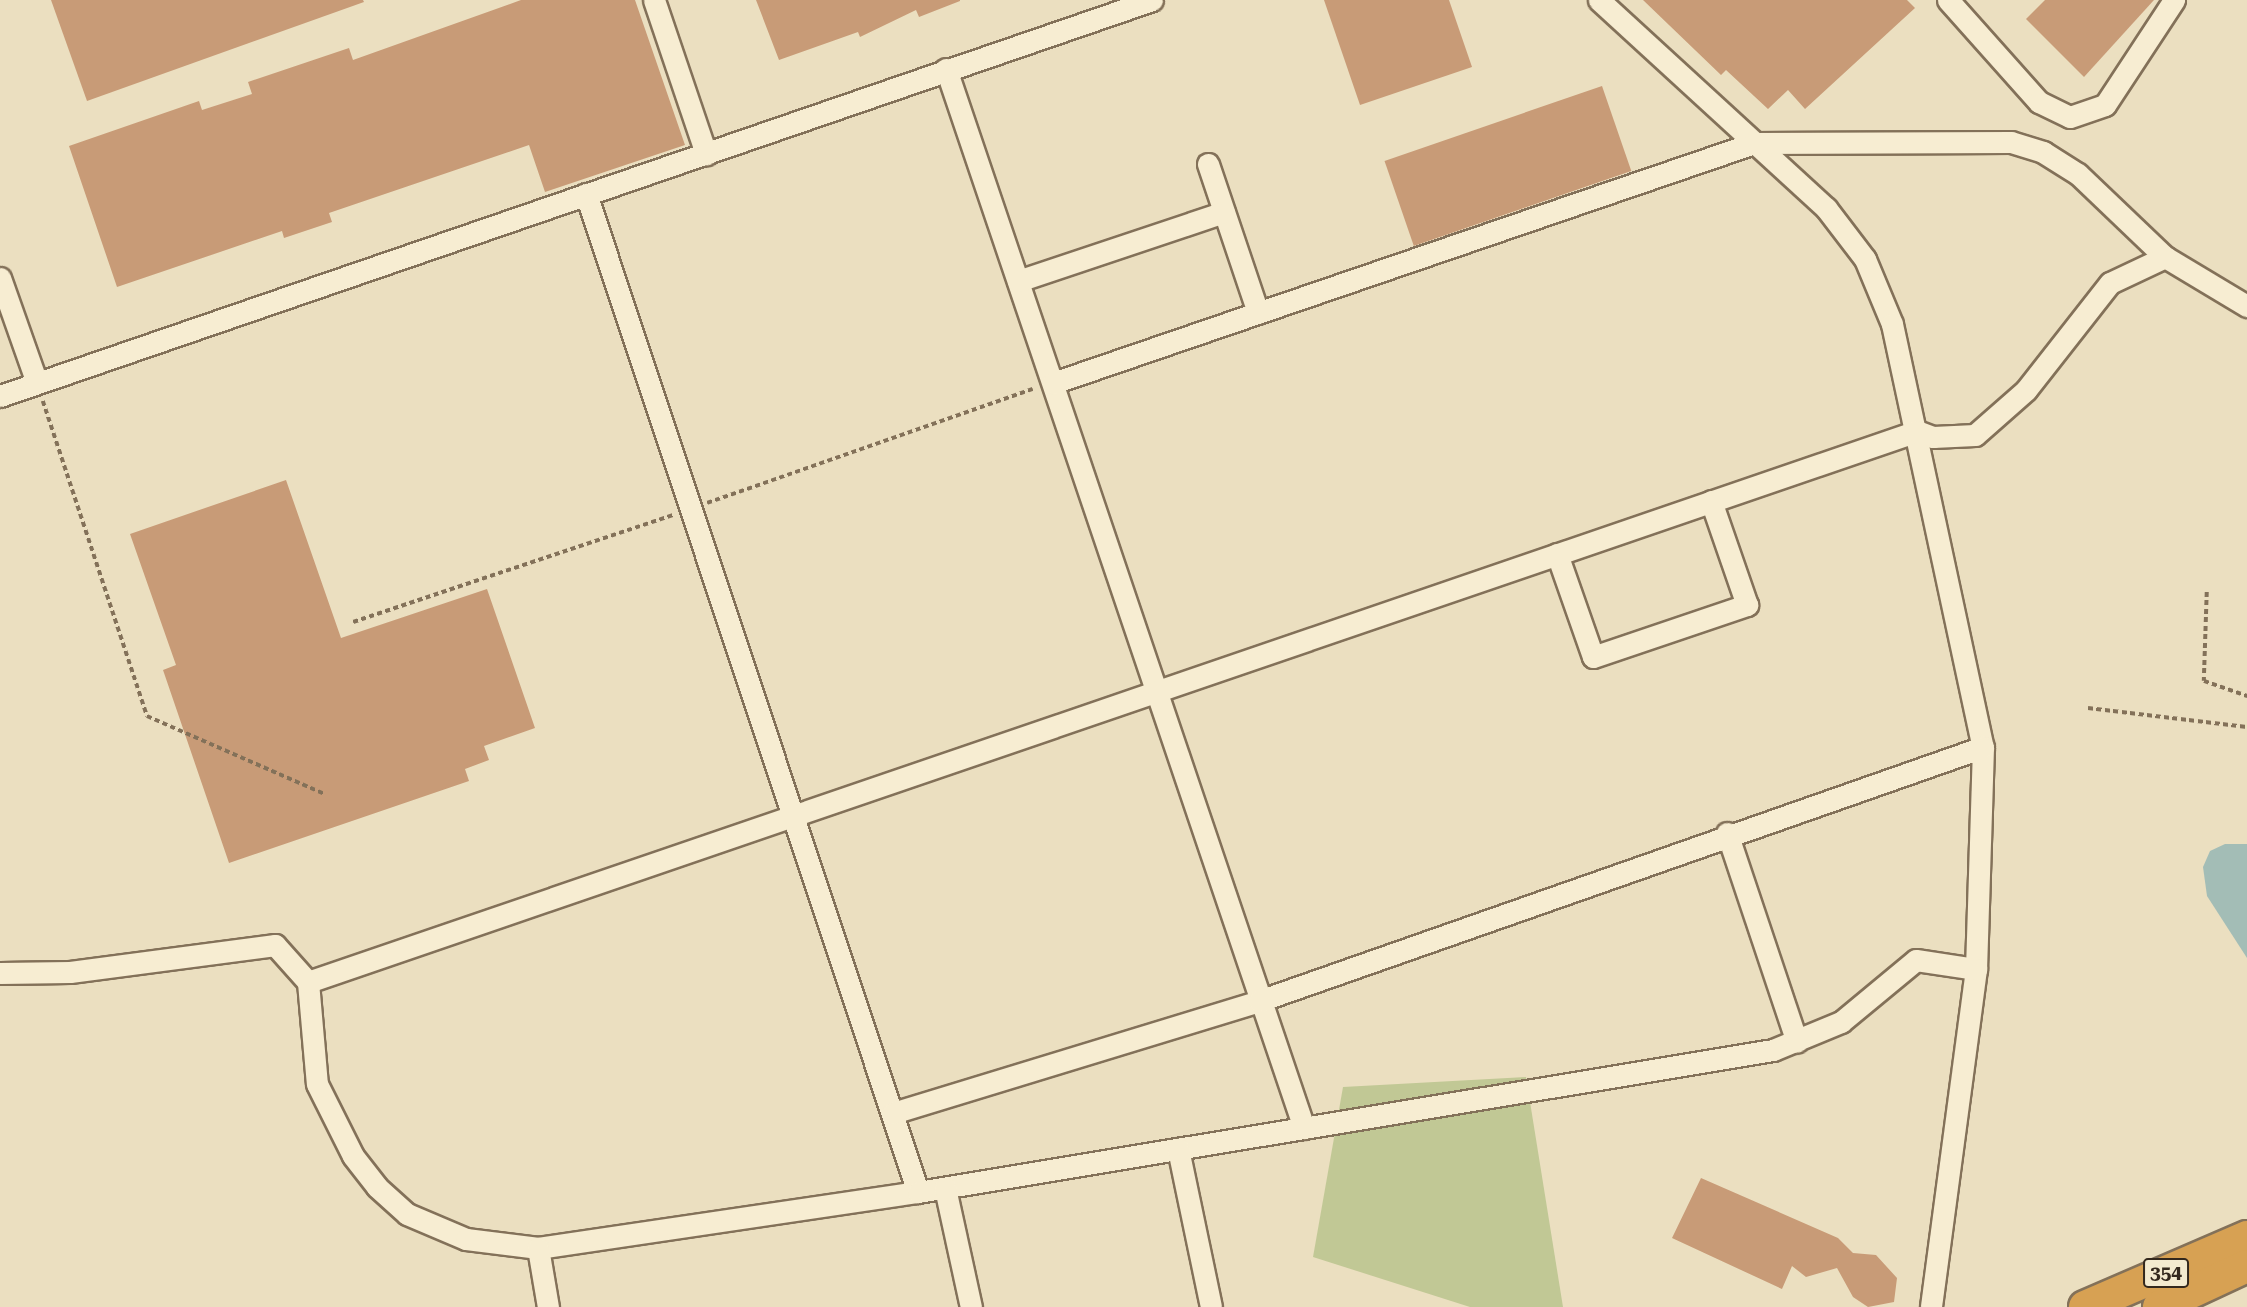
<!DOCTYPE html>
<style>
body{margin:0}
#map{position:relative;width:2247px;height:1307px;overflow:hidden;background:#ebdfc0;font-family:"Roboto Serif",serif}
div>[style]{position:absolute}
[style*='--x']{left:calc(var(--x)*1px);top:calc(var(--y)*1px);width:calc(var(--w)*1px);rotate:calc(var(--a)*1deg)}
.green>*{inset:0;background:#c1c895}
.water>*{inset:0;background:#a3bdb6}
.building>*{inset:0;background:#c89b77;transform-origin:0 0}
.path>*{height:3.5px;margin-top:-1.75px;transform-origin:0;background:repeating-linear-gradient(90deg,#837159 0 5px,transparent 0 8.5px)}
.roads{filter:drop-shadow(2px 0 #837159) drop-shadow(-2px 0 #837159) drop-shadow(0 2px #837159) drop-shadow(0 -2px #837159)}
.minor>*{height:21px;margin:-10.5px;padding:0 10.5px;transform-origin:10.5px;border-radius:10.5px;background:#f7edd2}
.highway>*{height:32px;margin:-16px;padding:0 16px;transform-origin:16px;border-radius:16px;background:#d7a153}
span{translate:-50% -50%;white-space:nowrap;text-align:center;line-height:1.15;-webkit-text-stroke:5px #f3eacf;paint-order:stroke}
.shield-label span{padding:2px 5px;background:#f3eacf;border:2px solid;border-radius:5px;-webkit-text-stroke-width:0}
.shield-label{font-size:19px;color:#33281d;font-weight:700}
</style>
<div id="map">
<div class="green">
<i style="clip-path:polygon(1526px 1077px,1563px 1307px,1470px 1307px,1313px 1257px,1343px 1087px)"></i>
</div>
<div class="water">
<i style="clip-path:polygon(2225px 844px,2247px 844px,2247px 958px,2207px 896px,2203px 867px,2210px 851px)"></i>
</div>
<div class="building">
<i style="clip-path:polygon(51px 0,363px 0,364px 2px,87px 101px)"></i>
<i style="clip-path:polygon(521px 0,635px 0,685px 145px,545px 192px,529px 145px,329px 213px,332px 222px,284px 238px,282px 231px,117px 287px,69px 146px,199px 101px,202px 110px,252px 94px,248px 82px,349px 48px,353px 60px)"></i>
<i style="clip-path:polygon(756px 0,960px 0,960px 1px,919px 17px,916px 10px,860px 37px,858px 32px,779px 60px)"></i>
<i style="clip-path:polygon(1324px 0,1449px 0,1472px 67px,1360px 105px)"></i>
<i style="clip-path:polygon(1643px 0,1907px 0,1915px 8px,1805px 109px,1788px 90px,1768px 109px,1726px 70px,1721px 75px)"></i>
<i style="clip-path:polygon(2045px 0,2154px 0,2084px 77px,2026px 19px)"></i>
<i style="left:1602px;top:86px;width:90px;height:230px;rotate:71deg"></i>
<i style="clip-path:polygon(286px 480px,341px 638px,487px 589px,535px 728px,484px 746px,489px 760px,465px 769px,469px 781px,229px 863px,163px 670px,176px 665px,130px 534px)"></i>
<i style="clip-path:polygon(1701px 1178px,1838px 1238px,1853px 1253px,1876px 1255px,1897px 1278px,1894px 1302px,1868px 1307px,1853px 1297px,1837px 1268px,1806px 1277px,1792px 1266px,1782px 1289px,1672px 1238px)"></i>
</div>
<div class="path">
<i style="--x:43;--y:401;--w:332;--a:71.7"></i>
<i style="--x:147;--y:716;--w:194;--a:23.7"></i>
<i style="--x:707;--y:503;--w:345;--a:-19.3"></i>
<i style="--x:2207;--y:592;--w:89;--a:91.9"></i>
<i style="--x:2204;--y:681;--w:46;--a:19.2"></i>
<i style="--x:353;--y:622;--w:337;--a:-18.5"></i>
<i style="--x:2088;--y:708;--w:160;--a:6.8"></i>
</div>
<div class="roads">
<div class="minor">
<i style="--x:654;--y:0;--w:163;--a:71.3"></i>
<i style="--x:1599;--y:0;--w:308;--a:42.5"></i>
<i style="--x:1826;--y:208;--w:64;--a:52.6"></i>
<i style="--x:1865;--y:259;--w:70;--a:67.4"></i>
<i style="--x:1892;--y:324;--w:433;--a:77.9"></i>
<i style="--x:1983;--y:747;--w:222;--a:91.8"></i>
<i style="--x:1976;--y:969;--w:341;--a:97.6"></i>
<i style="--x:1948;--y:0;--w:137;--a:48.3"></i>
<i style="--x:2039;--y:102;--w:34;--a:26"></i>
<i style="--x:2070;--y:117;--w:37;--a:-19"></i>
<i style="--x:2105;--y:105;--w:126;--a:-56.7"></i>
<i style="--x:946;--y:69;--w:1118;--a:71.32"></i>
<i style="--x:1208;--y:164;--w:157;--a:71.4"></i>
<i style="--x:586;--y:194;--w:1052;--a:71.6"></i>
<i style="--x:0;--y:278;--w:111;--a:70.6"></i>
<i style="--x:1018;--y:281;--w:217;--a:-18.5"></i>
<i style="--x:1053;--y:383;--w:741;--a:-18.9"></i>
<i style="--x:1754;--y:143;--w:257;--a:-0.2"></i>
<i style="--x:2011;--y:142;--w:34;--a:17"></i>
<i style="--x:2043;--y:152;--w:41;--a:32.2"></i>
<i style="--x:2078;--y:174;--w:120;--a:43.7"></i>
<i style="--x:2165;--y:257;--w:96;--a:30.9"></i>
<i style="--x:0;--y:396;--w:1218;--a:-18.97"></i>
<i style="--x:1557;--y:554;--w:109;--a:70.7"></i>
<i style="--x:1593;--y:657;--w:163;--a:-18.7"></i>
<i style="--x:1747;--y:605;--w:110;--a:-109.1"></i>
<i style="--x:1727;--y:833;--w:220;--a:71.5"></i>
<i style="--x:0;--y:973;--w:70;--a:-0.8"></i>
<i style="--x:70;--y:972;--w:207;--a:-7.5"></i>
<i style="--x:275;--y:945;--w:50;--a:48.3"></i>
<i style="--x:308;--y:982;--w:102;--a:85"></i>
<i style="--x:317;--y:1084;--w:80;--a:63.4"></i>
<i style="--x:353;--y:1156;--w:39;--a:52"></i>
<i style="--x:377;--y:1187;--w:40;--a:42"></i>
<i style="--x:407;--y:1214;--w:64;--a:23"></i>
<i style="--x:466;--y:1239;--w:73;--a:7.1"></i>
<i style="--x:538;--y:1248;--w:384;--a:-8.4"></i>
<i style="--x:918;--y:1192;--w:867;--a:-9.43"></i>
<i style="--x:1773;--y:1050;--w:74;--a:-22.4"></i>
<i style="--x:1841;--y:1022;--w:97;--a:-39.6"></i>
<i style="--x:1916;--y:960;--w:61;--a:8.5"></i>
<i style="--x:308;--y:982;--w:1701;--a:-18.9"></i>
<i style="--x:1917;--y:431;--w:17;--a:21"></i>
<i style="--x:1933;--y:437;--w:42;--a:-2.7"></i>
<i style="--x:1975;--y:435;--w:68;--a:-41.4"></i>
<i style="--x:2026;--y:390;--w:136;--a:-51.9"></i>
<i style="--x:2110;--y:283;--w:61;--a:-25.3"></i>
<i style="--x:893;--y:1113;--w:383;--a:-17"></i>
<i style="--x:1259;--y:1001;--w:767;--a:-19.33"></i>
<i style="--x:1178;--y:1149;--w:161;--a:78.2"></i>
<i style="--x:945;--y:1188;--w:122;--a:77.7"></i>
<i style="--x:538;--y:1248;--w:60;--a:80.4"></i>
</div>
<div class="highway">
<i style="--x:2085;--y:1307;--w:176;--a:-23.4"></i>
<i style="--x:2159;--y:1307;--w:97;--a:-25"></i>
</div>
</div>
<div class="shield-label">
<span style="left:2166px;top:1273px">354</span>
</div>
</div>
